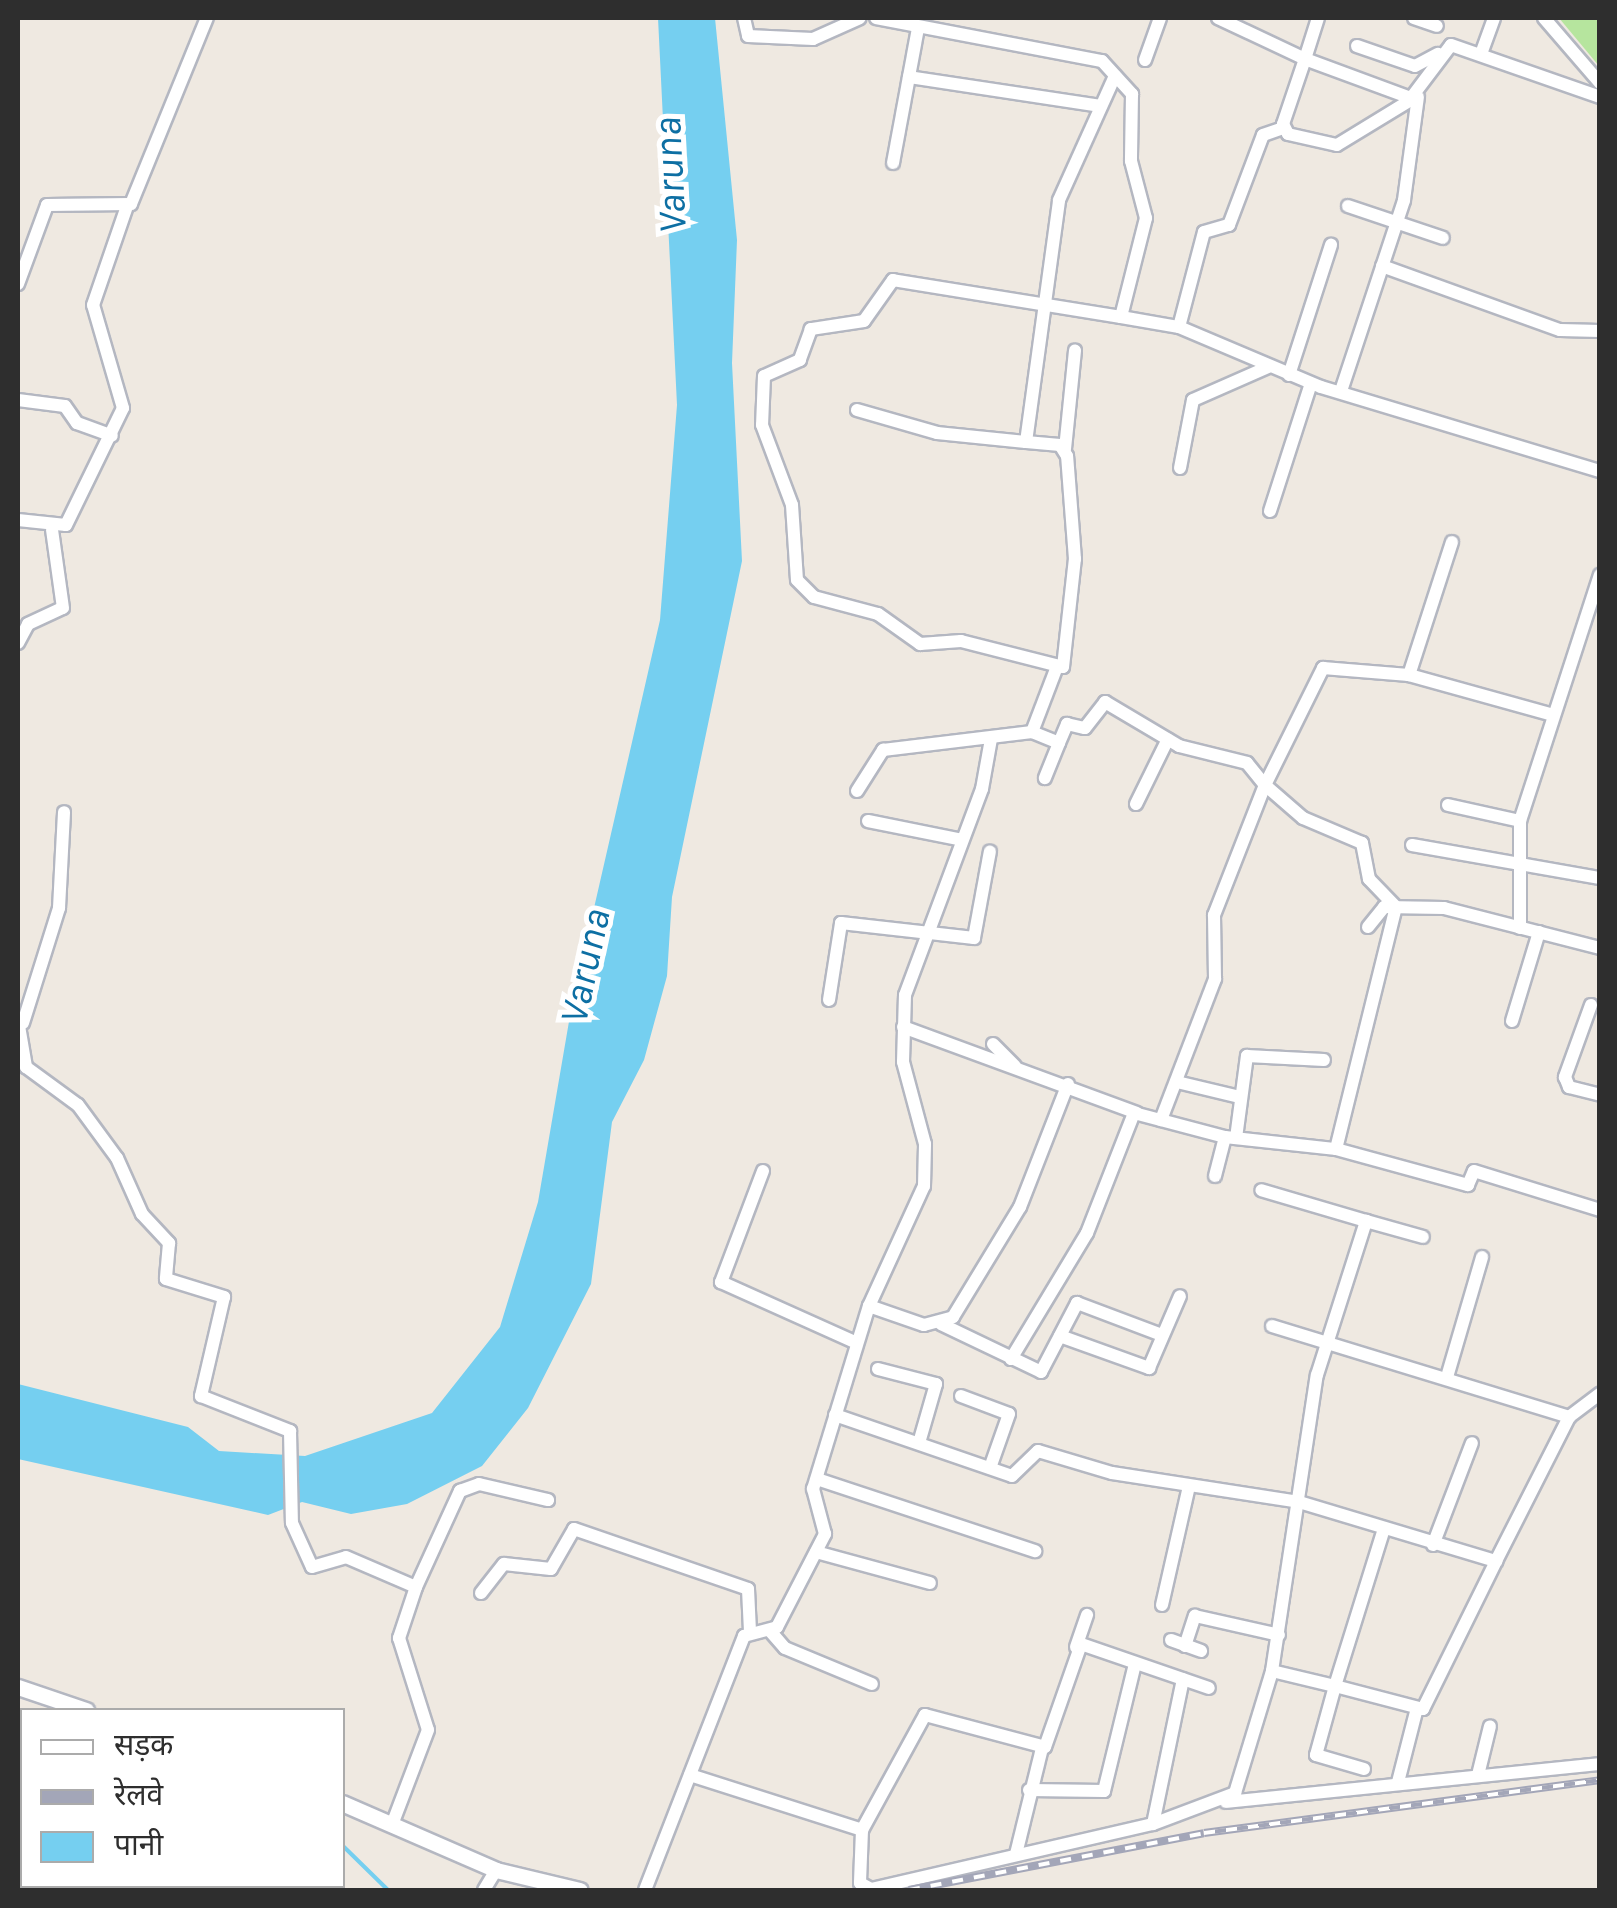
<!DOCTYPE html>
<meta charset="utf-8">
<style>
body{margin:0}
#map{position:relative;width:1617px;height:1908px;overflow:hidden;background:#efe9e1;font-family:Karla,"Noto Sans Devanagari",sans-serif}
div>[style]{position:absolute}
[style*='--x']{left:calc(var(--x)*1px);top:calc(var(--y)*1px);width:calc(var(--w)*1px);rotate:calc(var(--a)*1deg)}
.green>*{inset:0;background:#b6e59e}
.water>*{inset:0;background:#75cff0}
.stream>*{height:4px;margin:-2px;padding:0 2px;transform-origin:2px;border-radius:2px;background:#75cff0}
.roads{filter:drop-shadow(2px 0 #b4b7c1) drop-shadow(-2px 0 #b4b7c1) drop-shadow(0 2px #b4b7c1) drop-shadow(0 -2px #b4b7c1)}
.minor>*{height:12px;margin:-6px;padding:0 6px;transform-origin:6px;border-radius:6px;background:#fff}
.tertiary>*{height:15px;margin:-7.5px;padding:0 7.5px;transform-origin:7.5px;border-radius:7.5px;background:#fff}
.rail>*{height:8px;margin-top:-4px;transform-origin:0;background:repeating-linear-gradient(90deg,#fff 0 11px,#a3a6b8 0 22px);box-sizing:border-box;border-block:2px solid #a3a6b8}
span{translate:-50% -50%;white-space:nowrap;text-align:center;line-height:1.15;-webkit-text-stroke:10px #fff;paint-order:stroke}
.water-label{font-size:40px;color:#0d6fa3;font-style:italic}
.frame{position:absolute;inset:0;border:20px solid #2e2e2e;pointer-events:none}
.legend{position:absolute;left:20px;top:1708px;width:325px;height:180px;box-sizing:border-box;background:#fff;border:2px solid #ababab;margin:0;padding:12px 18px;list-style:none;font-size:30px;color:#2e2e2e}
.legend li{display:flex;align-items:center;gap:20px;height:50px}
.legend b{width:50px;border:2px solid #ababab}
</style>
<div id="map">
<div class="green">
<i style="clip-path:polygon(1559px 18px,1599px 18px,1599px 66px)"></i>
</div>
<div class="water">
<i style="clip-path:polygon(658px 18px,715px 18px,737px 240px,732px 363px,742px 561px,672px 897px,667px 976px,644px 1060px,612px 1122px,591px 1284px,528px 1408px,482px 1466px,407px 1504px,351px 1514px,302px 1502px,268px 1515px,18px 1459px,18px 1384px,188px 1427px,219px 1451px,305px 1456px,432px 1413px,500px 1327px,538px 1202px,572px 1004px,660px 620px,677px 405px)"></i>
</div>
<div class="stream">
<i style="--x:342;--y:1845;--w:64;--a:44.4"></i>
<i style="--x:18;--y:1852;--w:6;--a:-51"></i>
</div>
<div class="roads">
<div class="minor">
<i style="--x:744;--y:18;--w:18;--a:77"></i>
<i style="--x:748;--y:36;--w:65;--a:2.6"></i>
<i style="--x:813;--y:39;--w:51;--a:-24.1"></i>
<i style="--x:876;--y:18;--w:230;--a:10.8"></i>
<i style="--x:1102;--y:61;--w:45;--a:47.7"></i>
<i style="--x:1132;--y:94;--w:67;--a:90.9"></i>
<i style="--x:1131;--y:161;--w:59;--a:75.3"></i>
<i style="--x:1146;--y:218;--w:102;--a:104.2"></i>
<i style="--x:1121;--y:317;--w:231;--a:-170.8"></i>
<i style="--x:893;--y:280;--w:50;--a:125.3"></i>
<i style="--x:864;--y:321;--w:54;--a:171.4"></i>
<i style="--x:811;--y:329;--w:33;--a:110"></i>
<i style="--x:800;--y:360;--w:39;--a:156"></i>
<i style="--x:764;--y:376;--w:49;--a:92.3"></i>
<i style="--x:762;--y:425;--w:85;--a:69.4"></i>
<i style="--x:792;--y:505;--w:75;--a:86.2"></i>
<i style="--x:797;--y:580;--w:24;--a:45"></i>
<i style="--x:814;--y:597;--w:66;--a:14.9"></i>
<i style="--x:878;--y:614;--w:52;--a:35.5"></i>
<i style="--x:920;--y:644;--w:41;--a:-4.2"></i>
<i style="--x:961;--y:641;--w:105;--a:14.3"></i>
<i style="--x:1063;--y:667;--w:109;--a:-83.7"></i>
<i style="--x:1075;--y:559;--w:103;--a:-94.4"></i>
<i style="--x:1067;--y:456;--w:13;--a:-122"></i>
<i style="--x:1060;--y:445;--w:34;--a:-175"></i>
<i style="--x:1218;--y:18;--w:96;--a:25.2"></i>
<i style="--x:1305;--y:59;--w:69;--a:108.7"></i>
<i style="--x:1283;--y:124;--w:11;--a:63"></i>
<i style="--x:1288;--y:134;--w:50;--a:12.7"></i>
<i style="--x:1337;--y:145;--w:90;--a:-31.4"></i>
<i style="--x:1318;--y:18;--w:43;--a:107.6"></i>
<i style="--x:1305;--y:59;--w:113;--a:20.2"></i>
<i style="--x:1411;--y:98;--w:66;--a:-53"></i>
<i style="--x:1451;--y:45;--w:158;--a:19.2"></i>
<i style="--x:1414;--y:18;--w:24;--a:19"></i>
<i style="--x:1544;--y:18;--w:86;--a:49.3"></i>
<i style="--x:1357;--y:46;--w:61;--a:19"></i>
<i style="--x:1415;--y:66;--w:26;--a:-28"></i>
<i style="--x:1481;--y:54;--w:38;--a:-70"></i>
<i style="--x:1145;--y:60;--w:45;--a:-70.3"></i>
<i style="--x:909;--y:77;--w:193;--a:8.6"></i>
<i style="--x:893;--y:163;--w:137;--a:-79.5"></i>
<i style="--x:1348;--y:206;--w:100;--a:18.6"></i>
<i style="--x:1382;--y:266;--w:189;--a:19.8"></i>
<i style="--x:1560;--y:330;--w:40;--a:1.4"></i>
<i style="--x:18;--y:284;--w:84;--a:-69.8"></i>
<i style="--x:47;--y:205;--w:84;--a:-0.7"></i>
<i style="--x:131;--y:204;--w:201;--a:-67.8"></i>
<i style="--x:1121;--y:317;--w:59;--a:9.8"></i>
<i style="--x:1179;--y:327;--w:98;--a:-75.3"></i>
<i style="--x:1204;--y:232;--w:26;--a:-16"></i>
<i style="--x:1229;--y:225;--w:96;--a:-69.3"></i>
<i style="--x:1263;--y:135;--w:21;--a:-19"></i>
<i style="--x:1179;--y:327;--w:154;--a:22.9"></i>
<i style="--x:1321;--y:387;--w:291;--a:16.8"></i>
<i style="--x:1289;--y:375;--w:137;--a:-72.1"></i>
<i style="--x:1341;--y:391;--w:201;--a:-71.7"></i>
<i style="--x:1404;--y:200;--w:104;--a:-82.3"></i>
<i style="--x:18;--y:400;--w:47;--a:7.3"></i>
<i style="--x:65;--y:406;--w:21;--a:55"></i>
<i style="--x:77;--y:423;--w:37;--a:20"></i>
<i style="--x:857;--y:410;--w:83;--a:16"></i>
<i style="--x:937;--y:433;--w:89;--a:5.8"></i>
<i style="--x:1026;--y:442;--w:244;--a:-82.2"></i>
<i style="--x:1059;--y:200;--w:136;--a:-65.7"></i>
<i style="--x:1065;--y:449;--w:99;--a:-84.2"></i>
<i style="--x:1180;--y:468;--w:69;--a:-79.2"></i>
<i style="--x:1193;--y:400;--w:82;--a:-23.7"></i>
<i style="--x:1270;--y:511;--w:134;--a:-72.2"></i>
<i style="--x:18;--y:520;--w:48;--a:5.9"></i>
<i style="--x:66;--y:525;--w:130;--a:-64"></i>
<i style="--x:123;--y:408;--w:107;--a:-106.2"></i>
<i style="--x:93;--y:305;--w:102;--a:-71"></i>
<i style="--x:1452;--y:542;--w:140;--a:107.9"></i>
<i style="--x:1409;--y:675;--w:146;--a:15.5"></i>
<i style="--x:18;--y:643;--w:21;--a:-62"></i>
<i style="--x:28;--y:624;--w:38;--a:-25"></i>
<i style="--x:63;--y:608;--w:79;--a:-98"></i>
<i style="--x:1032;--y:732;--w:29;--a:22"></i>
<i style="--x:1059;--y:743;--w:38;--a:112"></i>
<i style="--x:1059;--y:743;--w:21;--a:-67"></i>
<i style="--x:1067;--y:724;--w:18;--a:13"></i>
<i style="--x:1085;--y:728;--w:33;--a:-52"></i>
<i style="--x:1105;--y:702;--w:86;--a:30.7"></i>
<i style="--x:1179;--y:746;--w:70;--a:14"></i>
<i style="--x:1247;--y:763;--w:28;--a:51"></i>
<i style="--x:1265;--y:785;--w:140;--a:111.4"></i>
<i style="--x:1214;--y:915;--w:64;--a:89.1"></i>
<i style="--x:1215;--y:979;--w:151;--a:111"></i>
<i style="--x:857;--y:791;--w:49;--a:-57.6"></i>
<i style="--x:883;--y:750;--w:150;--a:-6.9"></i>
<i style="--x:1032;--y:732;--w:67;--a:-69.1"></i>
<i style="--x:1136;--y:804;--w:72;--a:-63.8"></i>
<i style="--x:1448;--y:805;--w:74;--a:12.5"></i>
<i style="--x:1520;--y:821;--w:107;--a:90"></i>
<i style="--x:868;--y:821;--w:96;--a:11.4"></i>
<i style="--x:1520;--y:821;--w:259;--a:-72"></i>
<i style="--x:1412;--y:845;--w:191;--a:10"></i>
<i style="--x:1368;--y:927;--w:26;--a:-51"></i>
<i style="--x:1384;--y:907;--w:60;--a:1"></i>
<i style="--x:1444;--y:908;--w:161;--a:14.4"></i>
<i style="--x:829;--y:1000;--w:78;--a:-81.1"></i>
<i style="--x:841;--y:923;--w:134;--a:6.4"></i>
<i style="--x:974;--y:938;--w:88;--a:-79.6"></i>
<i style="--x:1591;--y:1005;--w:77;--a:109.9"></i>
<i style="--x:1565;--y:1077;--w:11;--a:68"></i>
<i style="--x:1569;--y:1087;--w:32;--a:14"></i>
<i style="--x:18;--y:1020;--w:48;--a:80.3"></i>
<i style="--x:26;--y:1067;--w:64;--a:36.2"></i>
<i style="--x:78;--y:1105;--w:66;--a:53.7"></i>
<i style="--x:117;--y:1158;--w:61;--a:65.9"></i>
<i style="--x:142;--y:1214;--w:40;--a:47"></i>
<i style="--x:169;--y:1243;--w:36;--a:95"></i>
<i style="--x:166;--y:1279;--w:61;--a:17.2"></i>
<i style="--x:224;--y:1297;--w:102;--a:103.1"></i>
<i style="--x:201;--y:1396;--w:96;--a:21.5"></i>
<i style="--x:290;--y:1431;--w:92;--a:88.8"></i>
<i style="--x:292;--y:1523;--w:48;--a:65.6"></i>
<i style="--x:312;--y:1567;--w:35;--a:-16"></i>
<i style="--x:346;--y:1557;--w:76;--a:23.2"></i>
<i style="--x:416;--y:1587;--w:54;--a:108.4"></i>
<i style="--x:399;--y:1638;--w:96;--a:72.5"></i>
<i style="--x:428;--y:1730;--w:98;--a:110.8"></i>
<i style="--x:1512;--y:1021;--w:93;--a:-73.1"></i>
<i style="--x:23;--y:1023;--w:121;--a:-72.6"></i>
<i style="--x:59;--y:908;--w:96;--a:-87"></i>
<i style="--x:903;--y:1027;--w:249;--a:20.2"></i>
<i style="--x:993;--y:1044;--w:31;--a:45"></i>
<i style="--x:1177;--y:1082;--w:65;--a:13.4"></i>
<i style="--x:1236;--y:1138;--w:83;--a:-82.4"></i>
<i style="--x:1247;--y:1056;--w:77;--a:3"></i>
<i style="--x:1336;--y:1149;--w:249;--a:-76.1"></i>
<i style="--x:1396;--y:907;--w:39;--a:-134"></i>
<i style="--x:1369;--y:879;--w:37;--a:-101"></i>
<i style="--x:1362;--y:843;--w:64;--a:-157"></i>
<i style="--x:1303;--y:818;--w:50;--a:-139"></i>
<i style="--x:1265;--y:785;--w:131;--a:-63.6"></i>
<i style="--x:1323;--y:668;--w:86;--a:4.7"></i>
<i style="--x:763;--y:1171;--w:119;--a:110.7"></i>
<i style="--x:721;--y:1282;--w:149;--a:24.2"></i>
<i style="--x:1215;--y:1176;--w:40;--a:-75.6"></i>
<i style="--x:1366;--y:1221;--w:59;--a:15.7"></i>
<i style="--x:869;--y:1306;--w:58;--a:19.1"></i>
<i style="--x:924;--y:1325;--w:30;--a:-15"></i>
<i style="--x:953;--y:1317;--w:129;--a:-58.7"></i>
<i style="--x:1020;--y:1207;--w:132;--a:-68.7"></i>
<i style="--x:941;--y:1324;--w:111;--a:25.6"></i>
<i style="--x:1041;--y:1372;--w:78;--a:-62.4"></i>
<i style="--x:1077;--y:1303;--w:91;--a:20.6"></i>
<i style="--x:1272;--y:1326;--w:311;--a:17"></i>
<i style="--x:1060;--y:1336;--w:95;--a:19.8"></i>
<i style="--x:1149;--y:1368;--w:78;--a:-66.7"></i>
<i style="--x:1011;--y:1359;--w:147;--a:-58.9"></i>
<i style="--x:1087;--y:1233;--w:129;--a:-68.6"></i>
<i style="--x:1134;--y:1113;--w:94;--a:14.8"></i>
<i style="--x:1225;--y:1137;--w:112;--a:6.2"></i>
<i style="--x:1336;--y:1149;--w:137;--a:15.3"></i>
<i style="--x:1468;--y:1185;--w:15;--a:-67"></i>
<i style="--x:1474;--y:1171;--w:132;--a:17.2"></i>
<i style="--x:878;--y:1369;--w:60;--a:14.5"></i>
<i style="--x:936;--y:1384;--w:61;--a:106.1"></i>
<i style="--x:1447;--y:1377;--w:125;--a:-73.7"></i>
<i style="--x:961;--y:1396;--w:51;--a:20.6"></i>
<i style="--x:1009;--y:1414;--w:57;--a:109.4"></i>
<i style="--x:835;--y:1415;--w:187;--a:19"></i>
<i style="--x:1012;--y:1476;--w:36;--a:-44"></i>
<i style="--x:1038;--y:1451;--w:77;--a:16.6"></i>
<i style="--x:1112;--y:1473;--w:189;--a:8.8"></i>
<i style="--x:1299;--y:1502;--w:206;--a:16.7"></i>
<i style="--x:1496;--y:1561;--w:161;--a:-63.1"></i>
<i style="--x:1569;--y:1417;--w:39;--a:-37"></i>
<i style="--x:817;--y:1479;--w:230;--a:18.3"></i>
<i style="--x:1433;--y:1545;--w:109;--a:-69.1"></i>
<i style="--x:816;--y:1552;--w:118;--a:15.2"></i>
<i style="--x:416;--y:1587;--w:106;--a:-65.4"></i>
<i style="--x:460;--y:1491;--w:20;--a:-20"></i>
<i style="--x:479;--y:1484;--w:71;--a:13.1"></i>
<i style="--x:481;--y:1593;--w:37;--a:-52"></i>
<i style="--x:504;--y:1564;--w:47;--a:6.1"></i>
<i style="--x:551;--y:1569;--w:46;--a:-60.1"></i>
<i style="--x:574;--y:1529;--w:184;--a:19"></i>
<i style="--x:748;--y:1589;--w:42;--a:87.3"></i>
<i style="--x:1162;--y:1605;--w:122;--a:-77.2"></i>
<i style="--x:771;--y:1632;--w:21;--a:49"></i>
<i style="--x:785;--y:1648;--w:94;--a:22.5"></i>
<i style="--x:1171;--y:1640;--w:32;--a:20"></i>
<i style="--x:1185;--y:1646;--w:32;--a:-72"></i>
<i style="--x:1195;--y:1616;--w:86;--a:12.7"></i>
<i style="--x:1076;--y:1647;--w:34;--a:-71"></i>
<i style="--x:1272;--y:1671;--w:65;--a:13.4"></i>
<i style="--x:1335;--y:1686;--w:161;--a:-72.7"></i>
<i style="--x:1364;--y:1769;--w:50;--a:-163.7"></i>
<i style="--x:1316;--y:1755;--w:72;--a:-74.6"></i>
<i style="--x:1335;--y:1686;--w:91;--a:14.6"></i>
<i style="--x:1423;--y:1709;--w:165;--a:-63.7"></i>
<i style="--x:690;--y:1775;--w:181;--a:17.7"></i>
<i style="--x:862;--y:1830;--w:131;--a:-61.3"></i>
<i style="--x:925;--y:1715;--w:124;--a:14.9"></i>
<i style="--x:1045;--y:1747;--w:109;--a:-70.7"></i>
<i style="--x:1081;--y:1644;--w:135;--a:19"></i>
<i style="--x:1478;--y:1775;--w:50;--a:-76.2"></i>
<i style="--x:1398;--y:1782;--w:72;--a:-75.6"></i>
<i style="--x:1029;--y:1790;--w:75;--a:0.8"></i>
<i style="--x:1104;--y:1791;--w:131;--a:-76.3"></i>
<i style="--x:1226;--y:1802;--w:376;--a:-5.8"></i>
<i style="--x:1153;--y:1824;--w:148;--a:-78.3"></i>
<i style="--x:862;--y:1830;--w:53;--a:92.2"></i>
<i style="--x:860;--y:1883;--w:13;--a:29"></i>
<i style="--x:871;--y:1889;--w:289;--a:-13"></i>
<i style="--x:1153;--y:1824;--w:88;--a:-20.7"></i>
<i style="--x:1235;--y:1793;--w:127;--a:-73.1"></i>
<i style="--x:1272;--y:1671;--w:299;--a:-81.4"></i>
<i style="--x:1317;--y:1375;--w:162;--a:-72.3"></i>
<i style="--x:1366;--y:1221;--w:109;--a:-163.6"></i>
<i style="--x:1016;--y:1854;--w:109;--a:-76.2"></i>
<i style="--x:484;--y:1890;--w:23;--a:-59"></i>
<i style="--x:645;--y:1890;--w:273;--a:-68.7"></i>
<i style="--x:744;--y:1636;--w:34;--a:-15"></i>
<i style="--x:777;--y:1627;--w:105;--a:-62.7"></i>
<i style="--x:825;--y:1534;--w:47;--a:-104.9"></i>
<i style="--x:813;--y:1489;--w:191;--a:-73"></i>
<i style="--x:869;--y:1306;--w:132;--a:-65.4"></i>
<i style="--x:924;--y:1186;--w:42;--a:-88.6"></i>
<i style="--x:925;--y:1144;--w:85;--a:-105"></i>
<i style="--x:903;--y:1062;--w:67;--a:-88.3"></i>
<i style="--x:905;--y:995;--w:220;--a:-69.5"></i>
<i style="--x:982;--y:789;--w:51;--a:-79.8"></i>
</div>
<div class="tertiary">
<i style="--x:18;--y:1687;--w:72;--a:18.7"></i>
<i style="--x:342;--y:1803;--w:168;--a:23.5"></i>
<i style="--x:496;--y:1870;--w:86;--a:13.4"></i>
</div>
</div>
<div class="rail">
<i style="--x:909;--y:1890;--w:300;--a:-10.9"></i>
<i style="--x:1204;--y:1833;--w:400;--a:-7.6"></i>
</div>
<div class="water-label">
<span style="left:670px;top:175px;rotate:-93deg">Varuna</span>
<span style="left:585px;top:966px;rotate:-78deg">Varuna</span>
</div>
<div class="frame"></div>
<ul class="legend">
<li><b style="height:12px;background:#fff"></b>सड़क</li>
<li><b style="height:12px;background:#a3a6b8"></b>रेलवे</li>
<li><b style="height:28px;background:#75cff0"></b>पानी</li>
</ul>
</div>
